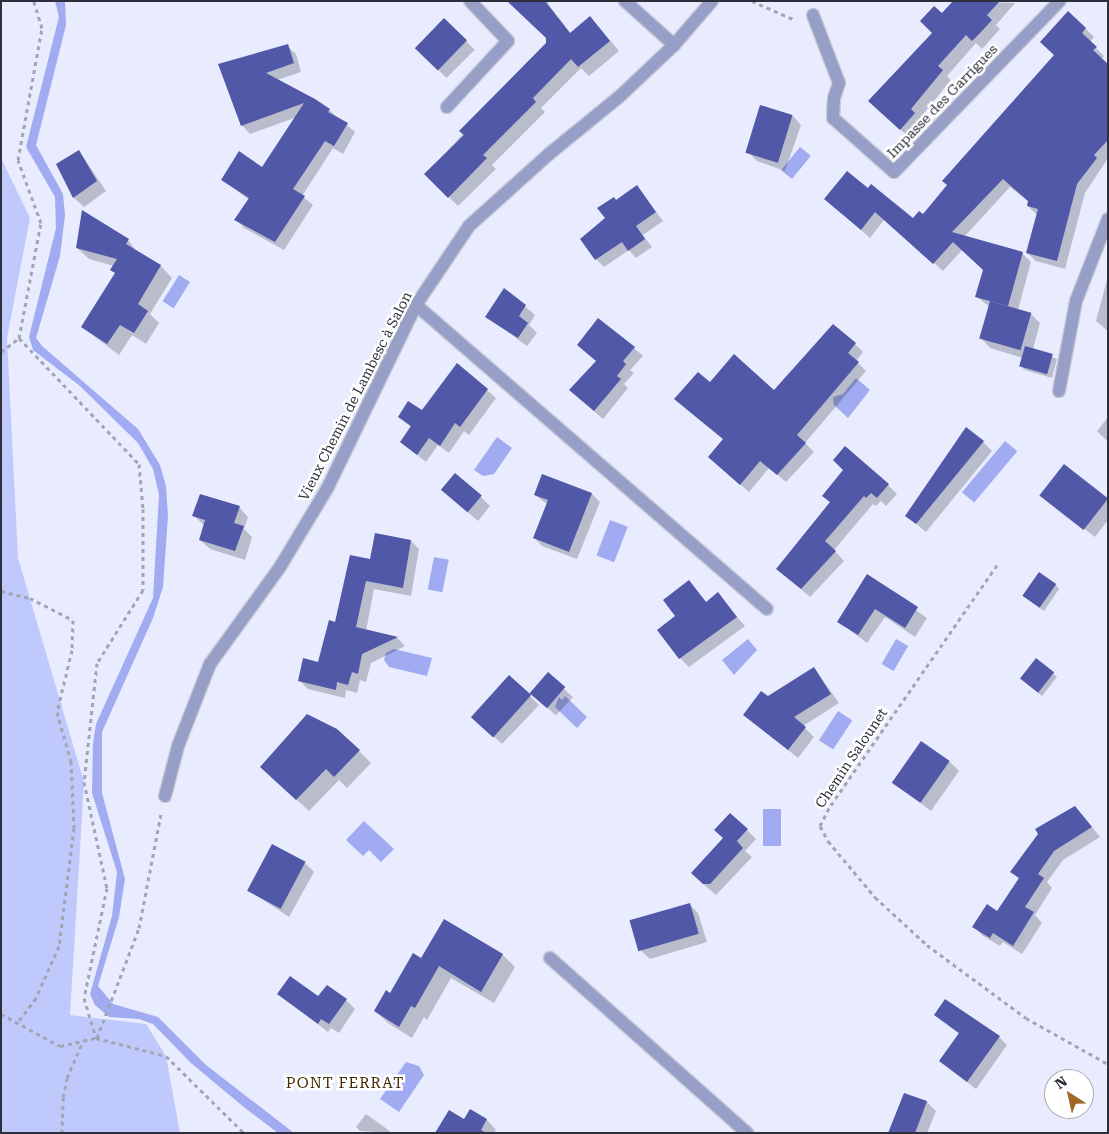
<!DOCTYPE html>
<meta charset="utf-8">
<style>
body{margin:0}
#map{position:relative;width:1109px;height:1134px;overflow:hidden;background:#e8ecfe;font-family:"Roboto Serif",serif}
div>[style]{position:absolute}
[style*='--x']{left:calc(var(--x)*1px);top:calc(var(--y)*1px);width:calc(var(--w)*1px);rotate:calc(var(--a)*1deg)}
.green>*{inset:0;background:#c0c9fb}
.water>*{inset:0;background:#a0abf1;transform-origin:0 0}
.shadow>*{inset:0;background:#0003;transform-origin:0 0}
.building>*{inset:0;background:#5158a8;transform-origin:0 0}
.path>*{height:3px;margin-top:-1.5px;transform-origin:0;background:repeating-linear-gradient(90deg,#a1a5b4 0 4px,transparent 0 8px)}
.roads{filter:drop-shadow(1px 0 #c6cadb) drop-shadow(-1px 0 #c6cadb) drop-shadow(0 1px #c6cadb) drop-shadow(0 -1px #c6cadb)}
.minor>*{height:12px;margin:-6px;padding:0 6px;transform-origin:6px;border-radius:6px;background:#989fc6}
span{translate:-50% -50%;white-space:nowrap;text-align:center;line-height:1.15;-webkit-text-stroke:5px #fff;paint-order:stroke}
.street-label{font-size:14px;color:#2d2f3a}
.neighbourhood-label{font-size:15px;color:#442a09;letter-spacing:1px}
.frame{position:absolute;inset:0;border:2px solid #2d2f3a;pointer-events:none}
.north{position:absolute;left:1044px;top:1069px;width:50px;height:50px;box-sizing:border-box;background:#fff;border:1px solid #abacb0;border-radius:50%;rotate:325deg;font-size:14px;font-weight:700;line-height:20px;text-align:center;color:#2d2f3a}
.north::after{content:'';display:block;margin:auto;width:18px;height:22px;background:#a06824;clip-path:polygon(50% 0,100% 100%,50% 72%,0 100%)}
</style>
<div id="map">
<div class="green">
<i style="clip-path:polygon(1px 158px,30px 218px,7px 338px,18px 558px,84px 782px,70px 1015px,146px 1024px,166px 1056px,180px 1133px,1px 1133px)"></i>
</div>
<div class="water">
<i style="clip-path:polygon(55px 1px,65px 1px,66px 25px,36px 145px,63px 194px,65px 215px,60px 256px,36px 338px,42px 346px,138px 429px,160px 465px,166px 486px,168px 516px,163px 587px,153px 618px,102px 732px,102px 793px,125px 879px,119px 917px,98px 986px,113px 1004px,158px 1017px,206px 1065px,294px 1133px,278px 1133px,245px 1108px,191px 1063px,153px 1024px,139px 1019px,109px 1017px,95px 1005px,90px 994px,112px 916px,117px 872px,92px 793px,93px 743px,96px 724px,153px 598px,159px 495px,153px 469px,138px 443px,80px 386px,33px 350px,29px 337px,56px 228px,55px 197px,26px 147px,59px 17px)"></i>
<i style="left:800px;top:147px;width:14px;height:30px;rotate:39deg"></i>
<i style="left:179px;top:275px;width:13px;height:31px;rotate:32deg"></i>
<i style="clip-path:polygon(856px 378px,870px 390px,848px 418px,834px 405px,833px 397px,843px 394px)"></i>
<i style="clip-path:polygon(497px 437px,512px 448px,494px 474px,483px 476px,474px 470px)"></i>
<i style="left:1005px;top:441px;width:16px;height:67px;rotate:40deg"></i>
<i style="left:610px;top:520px;width:19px;height:38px;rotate:21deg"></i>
<i style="left:434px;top:557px;width:15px;height:33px;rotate:11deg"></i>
<i style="clip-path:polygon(748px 639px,757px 650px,734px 675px,722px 660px)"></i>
<i style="left:896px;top:639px;width:14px;height:29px;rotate:30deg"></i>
<i style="clip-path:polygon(394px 649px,432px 658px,427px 676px,389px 667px,384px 660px,386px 653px)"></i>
<i style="clip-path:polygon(565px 696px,587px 717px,577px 728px,555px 707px,559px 697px,562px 700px)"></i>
<i style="left:838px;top:711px;width:17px;height:35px;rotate:33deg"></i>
<i style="left:763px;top:809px;width:18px;height:37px"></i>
<i style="clip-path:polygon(364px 821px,394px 849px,381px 862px,369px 850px,363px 856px,346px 840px)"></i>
<i style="clip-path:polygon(406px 1062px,419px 1066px,424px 1075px,399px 1112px,380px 1099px)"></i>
</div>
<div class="shadow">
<i style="clip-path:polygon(508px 1px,550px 1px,548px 4px,571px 34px,599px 27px,619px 51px,589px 76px,581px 68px,541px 108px,545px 112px,492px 165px,496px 169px,458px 206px,426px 174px,547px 43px,547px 38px)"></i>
<i style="clip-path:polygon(954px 1px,1015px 3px,996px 25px,1000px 29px,982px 49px,976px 43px,947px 76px,951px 80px,919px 119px,923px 123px,910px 138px,878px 110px,933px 33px,942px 15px)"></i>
<i style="left:445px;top:20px;width:42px;height:40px;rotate:45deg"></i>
<i style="clip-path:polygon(1085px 28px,1094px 37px,1090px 42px,1104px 56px,1101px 60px,1108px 66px,1108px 158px,1085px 193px,1065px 269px,1036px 261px,1027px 253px,1037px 215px,1028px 206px,1029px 202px,1010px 187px,964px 237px,1023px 254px,1031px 262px,1018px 310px,1031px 314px,1040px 323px,1033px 349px,1057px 359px,1052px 378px,1025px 370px,1020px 366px,1023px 358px,990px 348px,981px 338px,990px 307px,977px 297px,984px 270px,962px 250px,943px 271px,884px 220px,870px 238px,826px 199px,868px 190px,913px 220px,923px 215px)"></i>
<i style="clip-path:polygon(287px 46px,296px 54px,301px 72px,277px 80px,329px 110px,355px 132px,343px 154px,333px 148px,302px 196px,313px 205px,284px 250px,244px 228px,236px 219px,249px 200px,222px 179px,263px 168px,297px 117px,250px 134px,242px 125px,220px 65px)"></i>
<i style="clip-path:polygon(761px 106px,793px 116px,801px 125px,785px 171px,757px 161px,748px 152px)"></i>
<i style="clip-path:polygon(79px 151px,106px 191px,84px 207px,74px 198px,58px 165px)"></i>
<i style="clip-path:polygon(637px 187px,663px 221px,643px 235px,652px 247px,636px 258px,629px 250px,604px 267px,596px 259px,607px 218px,617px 201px)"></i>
<i style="clip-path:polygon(128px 240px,138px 253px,161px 266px,172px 278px,150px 314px,159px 323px,146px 344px,132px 335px,119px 355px,82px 327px,116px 274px,111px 269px,114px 266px,89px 259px,77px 248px)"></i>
<i style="clip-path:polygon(1108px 276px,1108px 331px,1096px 321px)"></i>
<i style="clip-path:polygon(505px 290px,535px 315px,529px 325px,537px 333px,527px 346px,487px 317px)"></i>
<i style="clip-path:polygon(855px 344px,863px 352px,856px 361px,866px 371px,805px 443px,814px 452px,786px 482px,769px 468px,749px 492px,718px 465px,724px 440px,684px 407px,710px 384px,774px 391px)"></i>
<i style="clip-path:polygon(634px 348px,643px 356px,630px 370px,634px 373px,624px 384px,628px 388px,603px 419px,579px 398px)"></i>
<i style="clip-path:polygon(487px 390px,496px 398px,469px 435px,464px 431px,449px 453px,438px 445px,426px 462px,401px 442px,411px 427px,399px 417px)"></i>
<i style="clip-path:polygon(1108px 417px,1108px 442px,1097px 431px)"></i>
<i style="clip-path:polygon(983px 442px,992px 451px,926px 532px,907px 516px)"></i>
<i style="clip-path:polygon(1064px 466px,1108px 499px,1108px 520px,1095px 537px,1042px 496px)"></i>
<i style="clip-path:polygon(844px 470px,888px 485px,897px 494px,886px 506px,881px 501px,876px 506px,873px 504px,834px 550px,844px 561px,810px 597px,777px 569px,831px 503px,823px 495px)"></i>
<i style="clip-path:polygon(592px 494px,600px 502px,577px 559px,542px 546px,534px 538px,547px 504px,535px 495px)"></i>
<i style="clip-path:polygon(481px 497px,490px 506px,478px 521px,452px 499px)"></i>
<i style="clip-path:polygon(239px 507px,248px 517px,244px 529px,252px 537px,245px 560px,210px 549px,200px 540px,205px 526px,194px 516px)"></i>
<i style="clip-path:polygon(411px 541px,419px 549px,411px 596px,374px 589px,366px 631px,397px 638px,405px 646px,371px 663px,366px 682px,360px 680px,357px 693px,346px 690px,345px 698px,308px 689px,299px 680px,319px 663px,336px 623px,371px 560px)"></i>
<i style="clip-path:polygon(868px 576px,927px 618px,915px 637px,885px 617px,867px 643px,838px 621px)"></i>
<i style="clip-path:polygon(689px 582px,707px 603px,717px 594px,745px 626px,689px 667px,680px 658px,677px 617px)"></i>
<i style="clip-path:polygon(1055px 584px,1059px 589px,1044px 611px,1024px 596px)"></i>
<i style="clip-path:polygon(814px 668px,839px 703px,803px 726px,814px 737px,798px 758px,744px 714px)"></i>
<i style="clip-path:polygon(1053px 673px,1057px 677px,1042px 696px,1026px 683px)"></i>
<i style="left:548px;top:674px;width:34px;height:25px;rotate:43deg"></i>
<i style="clip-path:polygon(530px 696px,539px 705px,502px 744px,482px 726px)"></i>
<i style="clip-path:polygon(359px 751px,371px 763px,347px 788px,339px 780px,309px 811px,274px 779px)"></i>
<i style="clip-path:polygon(950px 762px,959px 771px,931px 811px,894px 783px)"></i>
<i style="clip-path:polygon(1084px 817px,1100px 837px,1063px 860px,1047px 882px,1052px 888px,1035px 915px,1042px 923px,1022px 954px,1003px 942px,1000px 946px,983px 936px,974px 927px,998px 913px,1020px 880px,1012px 872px)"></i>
<i style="clip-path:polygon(747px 830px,756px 839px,745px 851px,752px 857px,716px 895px,701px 882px)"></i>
<i style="clip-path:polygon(305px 863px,314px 872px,289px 917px,250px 891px)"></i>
<i style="clip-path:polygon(689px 904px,698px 913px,707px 942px,650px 959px,641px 951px)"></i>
<i style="clip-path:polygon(445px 921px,503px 955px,515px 967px,494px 1003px,451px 978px,427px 1020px,424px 1017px,412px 1038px,388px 1023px,375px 1011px,422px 960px)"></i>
<i style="clip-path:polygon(279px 994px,346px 1000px,355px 1009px,339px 1033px,331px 1028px,328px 1032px)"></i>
<i style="clip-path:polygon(935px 1015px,999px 1037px,1007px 1045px,976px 1089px,940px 1061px,959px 1034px)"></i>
<i style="clip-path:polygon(905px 1094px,927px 1102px,936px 1111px,927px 1133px,890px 1133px)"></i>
<i style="clip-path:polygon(470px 1110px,487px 1120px,496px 1130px,494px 1133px,436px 1133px,464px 1121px)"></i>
<i style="clip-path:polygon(366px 1114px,387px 1129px,391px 1133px,360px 1131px,356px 1127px)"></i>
</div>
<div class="building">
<i style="clip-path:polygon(507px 1px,545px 1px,570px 33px,590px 16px,610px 41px,578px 67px,571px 59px,533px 98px,536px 102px,483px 155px,487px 158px,448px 198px,424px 174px,464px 135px,459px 131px,546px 43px,546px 38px)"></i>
<i style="clip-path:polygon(953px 1px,1000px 1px,987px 15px,992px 20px,981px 32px,972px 41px,966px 35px,938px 66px,943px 70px,911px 109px,915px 113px,900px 130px,868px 101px,932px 33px,920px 21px,934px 6px,942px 13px)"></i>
<i style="clip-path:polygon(1068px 11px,1086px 28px,1082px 33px,1097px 47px,1093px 50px,1108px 64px,1108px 140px,1094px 155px,1097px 158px,1077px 184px,1057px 261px,1026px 253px,1038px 209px,1027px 206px,1028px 201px,1003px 179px,952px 232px,1023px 252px,1008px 306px,975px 297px,983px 270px,953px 242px,933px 264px,875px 212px,861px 230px,824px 199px,847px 171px,868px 188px,871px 184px,913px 218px,919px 211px,923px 214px,947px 185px,942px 181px,1054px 55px,1040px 42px)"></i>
<i style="left:444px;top:18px;width:32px;height:42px;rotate:44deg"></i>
<i style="clip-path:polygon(288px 44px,294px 63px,266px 73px,315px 99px,330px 109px,328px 112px,348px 123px,334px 146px,325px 141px,293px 189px,305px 196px,275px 242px,234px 220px,249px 198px,221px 180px,239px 151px,262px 167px,304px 103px,241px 126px,218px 64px)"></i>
<i style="left:760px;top:105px;width:34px;height:50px;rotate:17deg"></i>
<i style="clip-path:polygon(79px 150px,97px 181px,73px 198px,56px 164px)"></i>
<i style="clip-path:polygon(637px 185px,656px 212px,636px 226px,645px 239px,628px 251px,622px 242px,595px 260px,580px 239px,605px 218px,597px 208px,614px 197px,616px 200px)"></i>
<i style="clip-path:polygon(82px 210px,129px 239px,126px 244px,161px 265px,138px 304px,148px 311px,134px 333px,120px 325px,107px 344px,81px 327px,115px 273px,110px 270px,117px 259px,76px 248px)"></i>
<i style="clip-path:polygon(504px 288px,526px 305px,519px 316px,528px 323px,518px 338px,485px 317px)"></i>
<i style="left:990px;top:301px;width:43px;height:39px;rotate:16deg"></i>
<i style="clip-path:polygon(598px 318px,635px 347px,623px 361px,626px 364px,617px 376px,621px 379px,594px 411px,569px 390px,596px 361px,577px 345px)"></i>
<i style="clip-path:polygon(833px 324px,856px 343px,848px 353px,859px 362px,797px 435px,806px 443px,777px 475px,760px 461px,740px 485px,708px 457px,723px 439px,674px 399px,698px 372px,710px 382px,734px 354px,774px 390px)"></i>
<i style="left:1025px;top:346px;width:29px;height:21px;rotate:16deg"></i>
<i style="clip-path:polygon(457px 363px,488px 389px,460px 427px,455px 423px,440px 446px,429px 438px,417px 455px,400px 442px,411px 426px,398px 417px,408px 401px,422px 410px)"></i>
<i style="clip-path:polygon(966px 427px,984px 441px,916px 524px,905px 516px)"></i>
<i style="clip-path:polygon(845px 446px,889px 484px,877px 498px,871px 493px,866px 498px,864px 496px,825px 541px,836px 551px,801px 589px,776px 569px,830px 502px,822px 496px,843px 470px,833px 460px)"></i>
<i style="left:1064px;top:464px;width:56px;height:40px;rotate:38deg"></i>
<i style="left:455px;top:473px;width:35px;height:22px;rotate:40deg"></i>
<i style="clip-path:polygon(542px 474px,592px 493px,569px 552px,533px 538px,548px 500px,534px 495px)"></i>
<i style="clip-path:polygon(200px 494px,240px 506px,234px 523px,244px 526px,235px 551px,199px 540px,205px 520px,192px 516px)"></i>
<i style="clip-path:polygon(375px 533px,411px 540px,403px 588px,366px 581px,356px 627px,398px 637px,362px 654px,358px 674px,352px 672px,348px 685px,337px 682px,336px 690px,298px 681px,303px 658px,318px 662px,329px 620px,335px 622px,350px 555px,370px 559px)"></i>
<i style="left:1039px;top:572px;width:21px;height:29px;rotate:35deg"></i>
<i style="clip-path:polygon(867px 574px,918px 607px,905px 628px,875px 609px,858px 635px,837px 622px)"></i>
<i style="clip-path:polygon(689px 580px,706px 602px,718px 592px,737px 617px,679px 659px,657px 630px,675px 616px,663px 600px)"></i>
<i style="left:1036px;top:658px;width:23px;height:26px;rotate:38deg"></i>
<i style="clip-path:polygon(814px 667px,831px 694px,794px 717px,806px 727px,788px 750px,743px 715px,761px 691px,768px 696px)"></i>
<i style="left:548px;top:672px;width:23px;height:28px;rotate:41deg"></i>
<i style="left:509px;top:675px;width:30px;height:57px;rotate:42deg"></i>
<i style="clip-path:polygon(307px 714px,337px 729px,360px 750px,334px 777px,326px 769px,296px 800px,260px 767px)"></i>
<i style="left:921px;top:741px;width:35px;height:51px;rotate:35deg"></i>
<i style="clip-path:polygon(1075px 806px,1092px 827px,1054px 851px,1038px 874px,1044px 878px,1025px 907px,1034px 912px,1013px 946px,993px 933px,990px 938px,972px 927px,987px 904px,997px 911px,1019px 878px,1010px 872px,1038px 834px,1035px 829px)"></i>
<i style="clip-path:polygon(730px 813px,748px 829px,737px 841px,743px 848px,710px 884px,703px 884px,691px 873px,723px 838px,714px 830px)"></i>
<i style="left:272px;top:844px;width:38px;height:53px;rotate:28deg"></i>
<i style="left:690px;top:903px;width:32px;height:63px;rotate:74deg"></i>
<i style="clip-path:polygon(444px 919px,503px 954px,481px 992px,439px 966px,415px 1008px,411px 1006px,399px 1027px,374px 1011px,386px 990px,390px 993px,413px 953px,421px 958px)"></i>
<i style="clip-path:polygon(290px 976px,318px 996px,327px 985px,347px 999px,329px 1024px,321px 1019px,318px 1024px,277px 994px)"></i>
<i style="clip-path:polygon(945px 999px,1000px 1036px,967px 1082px,939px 1061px,959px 1033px,934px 1015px)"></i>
<i style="clip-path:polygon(904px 1093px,927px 1101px,923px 1112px,915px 1133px,888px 1133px)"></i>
<i style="clip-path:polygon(470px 1109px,487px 1119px,481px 1130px,486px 1133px,435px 1133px,449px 1110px,464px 1119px)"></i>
</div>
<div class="path">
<i style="--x:752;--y:1;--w:47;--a:23.8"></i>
<i style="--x:19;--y:338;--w:174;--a:46.4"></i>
<i style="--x:139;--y:464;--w:45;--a:84.9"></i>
<i style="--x:143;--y:509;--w:81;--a:90"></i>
<i style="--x:143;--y:590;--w:86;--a:122.2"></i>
<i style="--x:97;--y:663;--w:120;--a:96.2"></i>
<i style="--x:84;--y:782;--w:108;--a:77.8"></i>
<i style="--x:107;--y:888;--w:112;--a:101.8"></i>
<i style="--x:84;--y:998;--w:42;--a:73.3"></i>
<i style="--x:1;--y:352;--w:23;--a:-38"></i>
<i style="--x:19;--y:338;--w:117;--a:-79.2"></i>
<i style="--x:41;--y:223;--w:67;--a:-110.1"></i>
<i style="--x:18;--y:160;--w:134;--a:-79.7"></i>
<i style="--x:42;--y:28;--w:28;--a:-107"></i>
<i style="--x:997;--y:565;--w:295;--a:124.7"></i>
<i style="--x:829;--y:808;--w:20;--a:117"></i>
<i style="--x:820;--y:826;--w:17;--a:62"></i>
<i style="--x:828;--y:841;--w:73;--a:50"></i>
<i style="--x:875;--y:897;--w:71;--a:42.7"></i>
<i style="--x:927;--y:945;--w:123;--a:36.4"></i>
<i style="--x:1026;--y:1018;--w:94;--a:29.3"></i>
<i style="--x:1;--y:591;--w:30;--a:14"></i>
<i style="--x:30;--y:598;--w:48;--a:27.1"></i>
<i style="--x:73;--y:620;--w:30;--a:92"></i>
<i style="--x:72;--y:650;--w:64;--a:103.6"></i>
<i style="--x:57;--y:712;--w:51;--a:74.1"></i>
<i style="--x:71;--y:761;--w:67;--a:87.4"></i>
<i style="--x:74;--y:828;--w:119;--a:97.2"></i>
<i style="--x:59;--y:946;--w:57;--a:113.9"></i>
<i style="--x:36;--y:998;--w:31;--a:127"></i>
<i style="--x:1;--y:1014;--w:67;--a:28.5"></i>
<i style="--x:60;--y:1046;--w:37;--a:-13"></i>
<i style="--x:96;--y:1038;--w:72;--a:14.4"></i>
<i style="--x:166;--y:1056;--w:110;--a:44.6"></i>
<i style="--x:97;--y:1038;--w:118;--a:-69.1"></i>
<i style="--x:139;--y:928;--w:116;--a:-79.1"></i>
<i style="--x:62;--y:1133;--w:36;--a:-88"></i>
<i style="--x:63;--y:1097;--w:19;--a:-78"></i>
<i style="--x:67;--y:1078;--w:40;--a:-66.6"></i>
</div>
<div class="roads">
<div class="minor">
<i style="--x:625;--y:1;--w:66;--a:41.9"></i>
<i style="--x:813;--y:15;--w:73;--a:69.1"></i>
<i style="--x:839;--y:83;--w:16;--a:108"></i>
<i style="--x:834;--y:98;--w:20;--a:93"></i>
<i style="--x:833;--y:118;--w:81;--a:41.5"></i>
<i style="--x:894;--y:172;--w:238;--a:-45.9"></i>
<i style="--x:447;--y:107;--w:90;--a:-47.3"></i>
<i style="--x:508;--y:41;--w:55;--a:-133.5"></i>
<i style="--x:416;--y:305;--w:464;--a:40.9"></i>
<i style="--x:1059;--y:391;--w:92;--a:-79.3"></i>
<i style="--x:1076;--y:301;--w:88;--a:-68.7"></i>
<i style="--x:165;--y:796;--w:52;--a:-75.4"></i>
<i style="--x:178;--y:746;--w:88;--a:-68.7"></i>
<i style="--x:210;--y:664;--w:120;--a:-54.2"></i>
<i style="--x:280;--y:567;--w:93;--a:-59"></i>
<i style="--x:328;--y:487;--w:202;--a:-64.2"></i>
<i style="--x:416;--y:305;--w:95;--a:-56.1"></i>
<i style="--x:469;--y:226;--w:108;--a:-42"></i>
<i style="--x:549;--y:154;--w:90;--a:-39.2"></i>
<i style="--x:619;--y:97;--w:76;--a:-43.4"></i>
<i style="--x:674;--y:45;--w:58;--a:-49.2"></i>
<i style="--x:550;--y:958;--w:264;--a:41.6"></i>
</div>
</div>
<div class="street-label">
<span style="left:942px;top:101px;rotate:-46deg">Impasse des Garrigues</span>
<span style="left:355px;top:396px;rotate:-63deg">Vieux Chemin de Lambesc à Salon</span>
<span style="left:851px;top:758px;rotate:-56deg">Chemin Salounet</span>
</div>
<div class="neighbourhood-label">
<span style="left:345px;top:1084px">PONT FERRAT</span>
</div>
<div class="frame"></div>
<div class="north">N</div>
</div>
